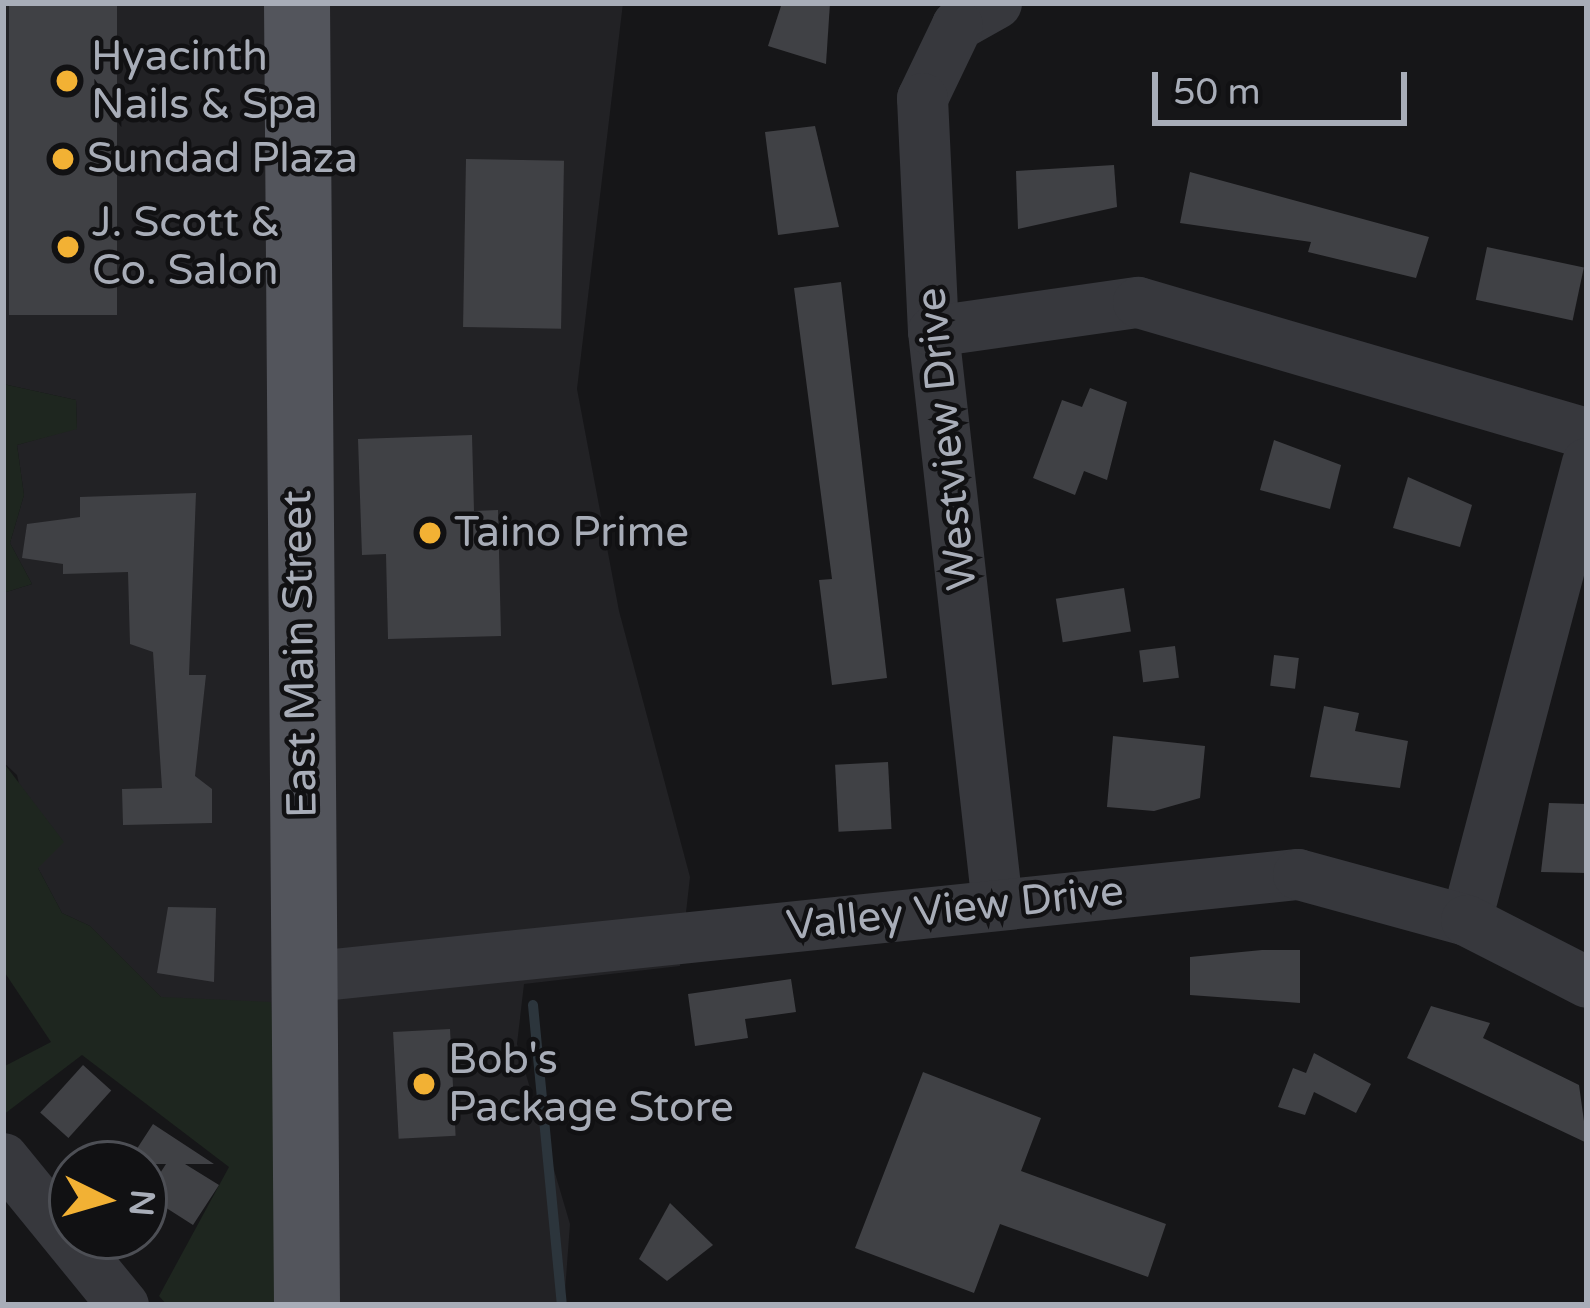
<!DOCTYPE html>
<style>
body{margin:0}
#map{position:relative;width:1590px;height:1308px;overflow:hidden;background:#161618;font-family:"Varela Round",sans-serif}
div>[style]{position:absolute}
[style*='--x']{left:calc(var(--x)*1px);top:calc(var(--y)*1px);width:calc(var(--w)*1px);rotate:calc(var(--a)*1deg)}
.built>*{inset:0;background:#222225}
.green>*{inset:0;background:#1e261f}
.stream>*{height:10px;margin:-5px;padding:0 5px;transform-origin:5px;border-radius:5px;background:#2c353c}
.building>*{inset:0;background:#404145;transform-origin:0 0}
.minor>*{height:51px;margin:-25.5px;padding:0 25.5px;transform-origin:25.5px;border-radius:25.5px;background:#37383d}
.major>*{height:66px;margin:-33px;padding:0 33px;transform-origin:33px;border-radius:33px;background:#53555c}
.dots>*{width:33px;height:33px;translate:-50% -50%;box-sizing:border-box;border:6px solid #111113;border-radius:50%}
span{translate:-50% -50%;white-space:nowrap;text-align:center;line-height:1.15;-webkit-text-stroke:9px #111113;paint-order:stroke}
.poi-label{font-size:42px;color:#a8adb8}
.left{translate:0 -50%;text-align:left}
.street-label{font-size:42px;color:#a8adb8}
.frame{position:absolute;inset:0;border:6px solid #a8adb8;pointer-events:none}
.north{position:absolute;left:48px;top:1140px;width:120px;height:120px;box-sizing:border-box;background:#111113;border:3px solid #4d4f55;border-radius:50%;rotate:95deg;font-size:33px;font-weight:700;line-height:48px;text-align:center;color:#a8adb8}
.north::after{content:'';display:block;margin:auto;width:42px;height:54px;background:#f2b134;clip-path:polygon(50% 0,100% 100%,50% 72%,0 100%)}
.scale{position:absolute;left:1152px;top:72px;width:255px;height:54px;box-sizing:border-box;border:6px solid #a8adb8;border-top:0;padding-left:15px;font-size:36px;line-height:42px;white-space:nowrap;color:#a8adb8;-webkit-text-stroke:9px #111113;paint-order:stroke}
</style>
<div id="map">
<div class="built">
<i style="clip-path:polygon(3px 3px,623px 3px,577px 389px,619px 611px,690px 877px,680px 966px,524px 984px,517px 1044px,570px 1224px,564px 1305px,277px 1305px,285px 1195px,161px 997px,90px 926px,62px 913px,38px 868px,17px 775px,3px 762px,3px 593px,32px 584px,10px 543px,24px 495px,17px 445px,77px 428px,76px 400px,3px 384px)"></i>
</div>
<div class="green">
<i style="clip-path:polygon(3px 384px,76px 400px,77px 429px,17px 445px,24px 495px,10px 543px,32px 584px,3px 593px)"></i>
<i style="clip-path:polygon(3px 762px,64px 842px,38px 868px,62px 913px,90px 926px,161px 997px,271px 1002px,285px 1195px,277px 1305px,167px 1305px,159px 1296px,229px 1167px,82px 1055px,3px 1115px,3px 1067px,51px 1042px,3px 970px)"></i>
</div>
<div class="stream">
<i style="--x:533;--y:1005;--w:301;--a:84.5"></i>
</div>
<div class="building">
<i style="left:9px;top:3px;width:108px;height:312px"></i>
<i style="clip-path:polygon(782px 3px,830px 3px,826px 64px,768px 46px)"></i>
<i style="clip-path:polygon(815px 126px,839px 227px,778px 235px,765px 132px)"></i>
<i style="left:466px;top:159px;width:98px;height:168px;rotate:1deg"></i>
<i style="clip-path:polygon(1114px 165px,1117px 207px,1018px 229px,1016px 171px)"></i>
<i style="clip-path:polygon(1190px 172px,1429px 237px,1416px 278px,1308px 252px,1311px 242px,1180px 223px)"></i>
<i style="left:1487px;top:247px;width:99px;height:54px;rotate:12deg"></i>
<i style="clip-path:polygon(841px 282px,887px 678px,832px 685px,819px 580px,832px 579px,794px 288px)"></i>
<i style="clip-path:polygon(1090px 388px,1127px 402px,1107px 480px,1084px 471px,1075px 495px,1033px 478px,1062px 400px,1082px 407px)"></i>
<i style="clip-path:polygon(472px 435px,474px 511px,498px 510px,501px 636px,388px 639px,386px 554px,362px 555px,358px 439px)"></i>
<i style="clip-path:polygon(1274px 440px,1341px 465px,1330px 509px,1260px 490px)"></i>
<i style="clip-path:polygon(1408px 477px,1472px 505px,1460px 547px,1393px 528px)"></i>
<i style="clip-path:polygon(196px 493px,189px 675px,206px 675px,195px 776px,212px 789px,212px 823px,123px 825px,122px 789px,162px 788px,153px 652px,130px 644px,128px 572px,63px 574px,63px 564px,22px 558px,27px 524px,80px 517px,80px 497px)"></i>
<i style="left:1124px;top:588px;width:44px;height:69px;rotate:81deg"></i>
<i style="left:1175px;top:646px;width:32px;height:36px;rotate:83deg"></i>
<i style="left:1274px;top:655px;width:25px;height:31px;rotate:7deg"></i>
<i style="clip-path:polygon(1324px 706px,1359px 713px,1355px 731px,1408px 741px,1400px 788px,1310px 777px)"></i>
<i style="clip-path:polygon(1113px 736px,1205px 746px,1200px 798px,1154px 811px,1107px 807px)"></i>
<i style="left:888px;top:762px;width:67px;height:53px;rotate:87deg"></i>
<i style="clip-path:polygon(1549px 803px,1587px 804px,1587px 873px,1541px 872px)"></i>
<i style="clip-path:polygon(168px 907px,216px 908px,214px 982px,157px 973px)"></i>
<i style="clip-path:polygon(1262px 950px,1300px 950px,1300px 1003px,1190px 995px,1190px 957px)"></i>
<i style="clip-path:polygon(791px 979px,796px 1012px,745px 1019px,748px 1038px,695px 1046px,688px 994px)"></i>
<i style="clip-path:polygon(1431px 1006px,1490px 1023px,1483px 1038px,1579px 1085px,1587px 1143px,1407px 1058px)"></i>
<i style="left:450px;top:1029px;width:107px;height:57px;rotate:87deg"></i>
<i style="clip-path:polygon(1314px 1053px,1371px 1084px,1356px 1113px,1314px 1092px,1305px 1115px,1278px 1107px,1293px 1068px,1306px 1073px)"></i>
<i style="left:83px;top:1065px;width:38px;height:64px;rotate:42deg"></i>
<i style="clip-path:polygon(923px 1072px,1041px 1118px,1021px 1171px,1166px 1224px,1148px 1277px,1000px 1224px,974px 1293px,855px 1248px)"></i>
<i style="clip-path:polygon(153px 1124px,214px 1164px,185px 1164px,219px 1185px,193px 1225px,146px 1195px,166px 1164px,127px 1164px)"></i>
<i style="clip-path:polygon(670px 1203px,713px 1245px,667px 1281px,639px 1259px)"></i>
</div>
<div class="minor">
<i style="--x:996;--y:3;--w:45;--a:150.6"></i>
<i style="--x:957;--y:25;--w:81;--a:115.6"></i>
<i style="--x:922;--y:98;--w:233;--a:87.3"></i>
<i style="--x:933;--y:331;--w:577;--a:83.63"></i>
<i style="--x:933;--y:331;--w:207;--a:-8.1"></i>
<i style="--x:1138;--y:302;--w:468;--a:16.3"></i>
<i style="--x:1466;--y:920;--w:473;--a:-75.2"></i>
<i style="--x:304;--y:977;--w:999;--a:-5.92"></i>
<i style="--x:1298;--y:874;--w:174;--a:15.3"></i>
<i style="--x:1466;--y:920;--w:136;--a:27.1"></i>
<i style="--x:3;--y:1158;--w:190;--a:50.8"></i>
</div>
<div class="major">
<i style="--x:297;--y:3;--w:1302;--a:89.56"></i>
</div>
<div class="dots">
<i style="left:67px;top:81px;background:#f2b134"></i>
<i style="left:63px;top:159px;background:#f2b134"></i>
<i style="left:68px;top:247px;background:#f2b134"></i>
<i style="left:430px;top:533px;background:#f2b134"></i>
<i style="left:424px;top:1084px;background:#f2b134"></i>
</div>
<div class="poi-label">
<span class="left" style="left:91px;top:81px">Hyacinth<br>Nails &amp; Spa</span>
<span class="left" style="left:87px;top:159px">Sundad Plaza</span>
<span class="left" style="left:92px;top:247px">J. Scott &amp;<br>Co. Salon</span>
<span class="left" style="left:454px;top:533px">Taino Prime</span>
<span class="left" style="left:448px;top:1084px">Bob's<br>Package Store</span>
</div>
<div class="street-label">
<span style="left:947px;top:439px;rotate:-96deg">Westview Drive</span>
<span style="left:300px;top:654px;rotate:-91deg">East Main Street</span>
<span style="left:955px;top:909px;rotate:-6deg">Valley View Drive</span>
</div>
<div class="frame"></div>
<div class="north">N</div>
<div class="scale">50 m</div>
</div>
